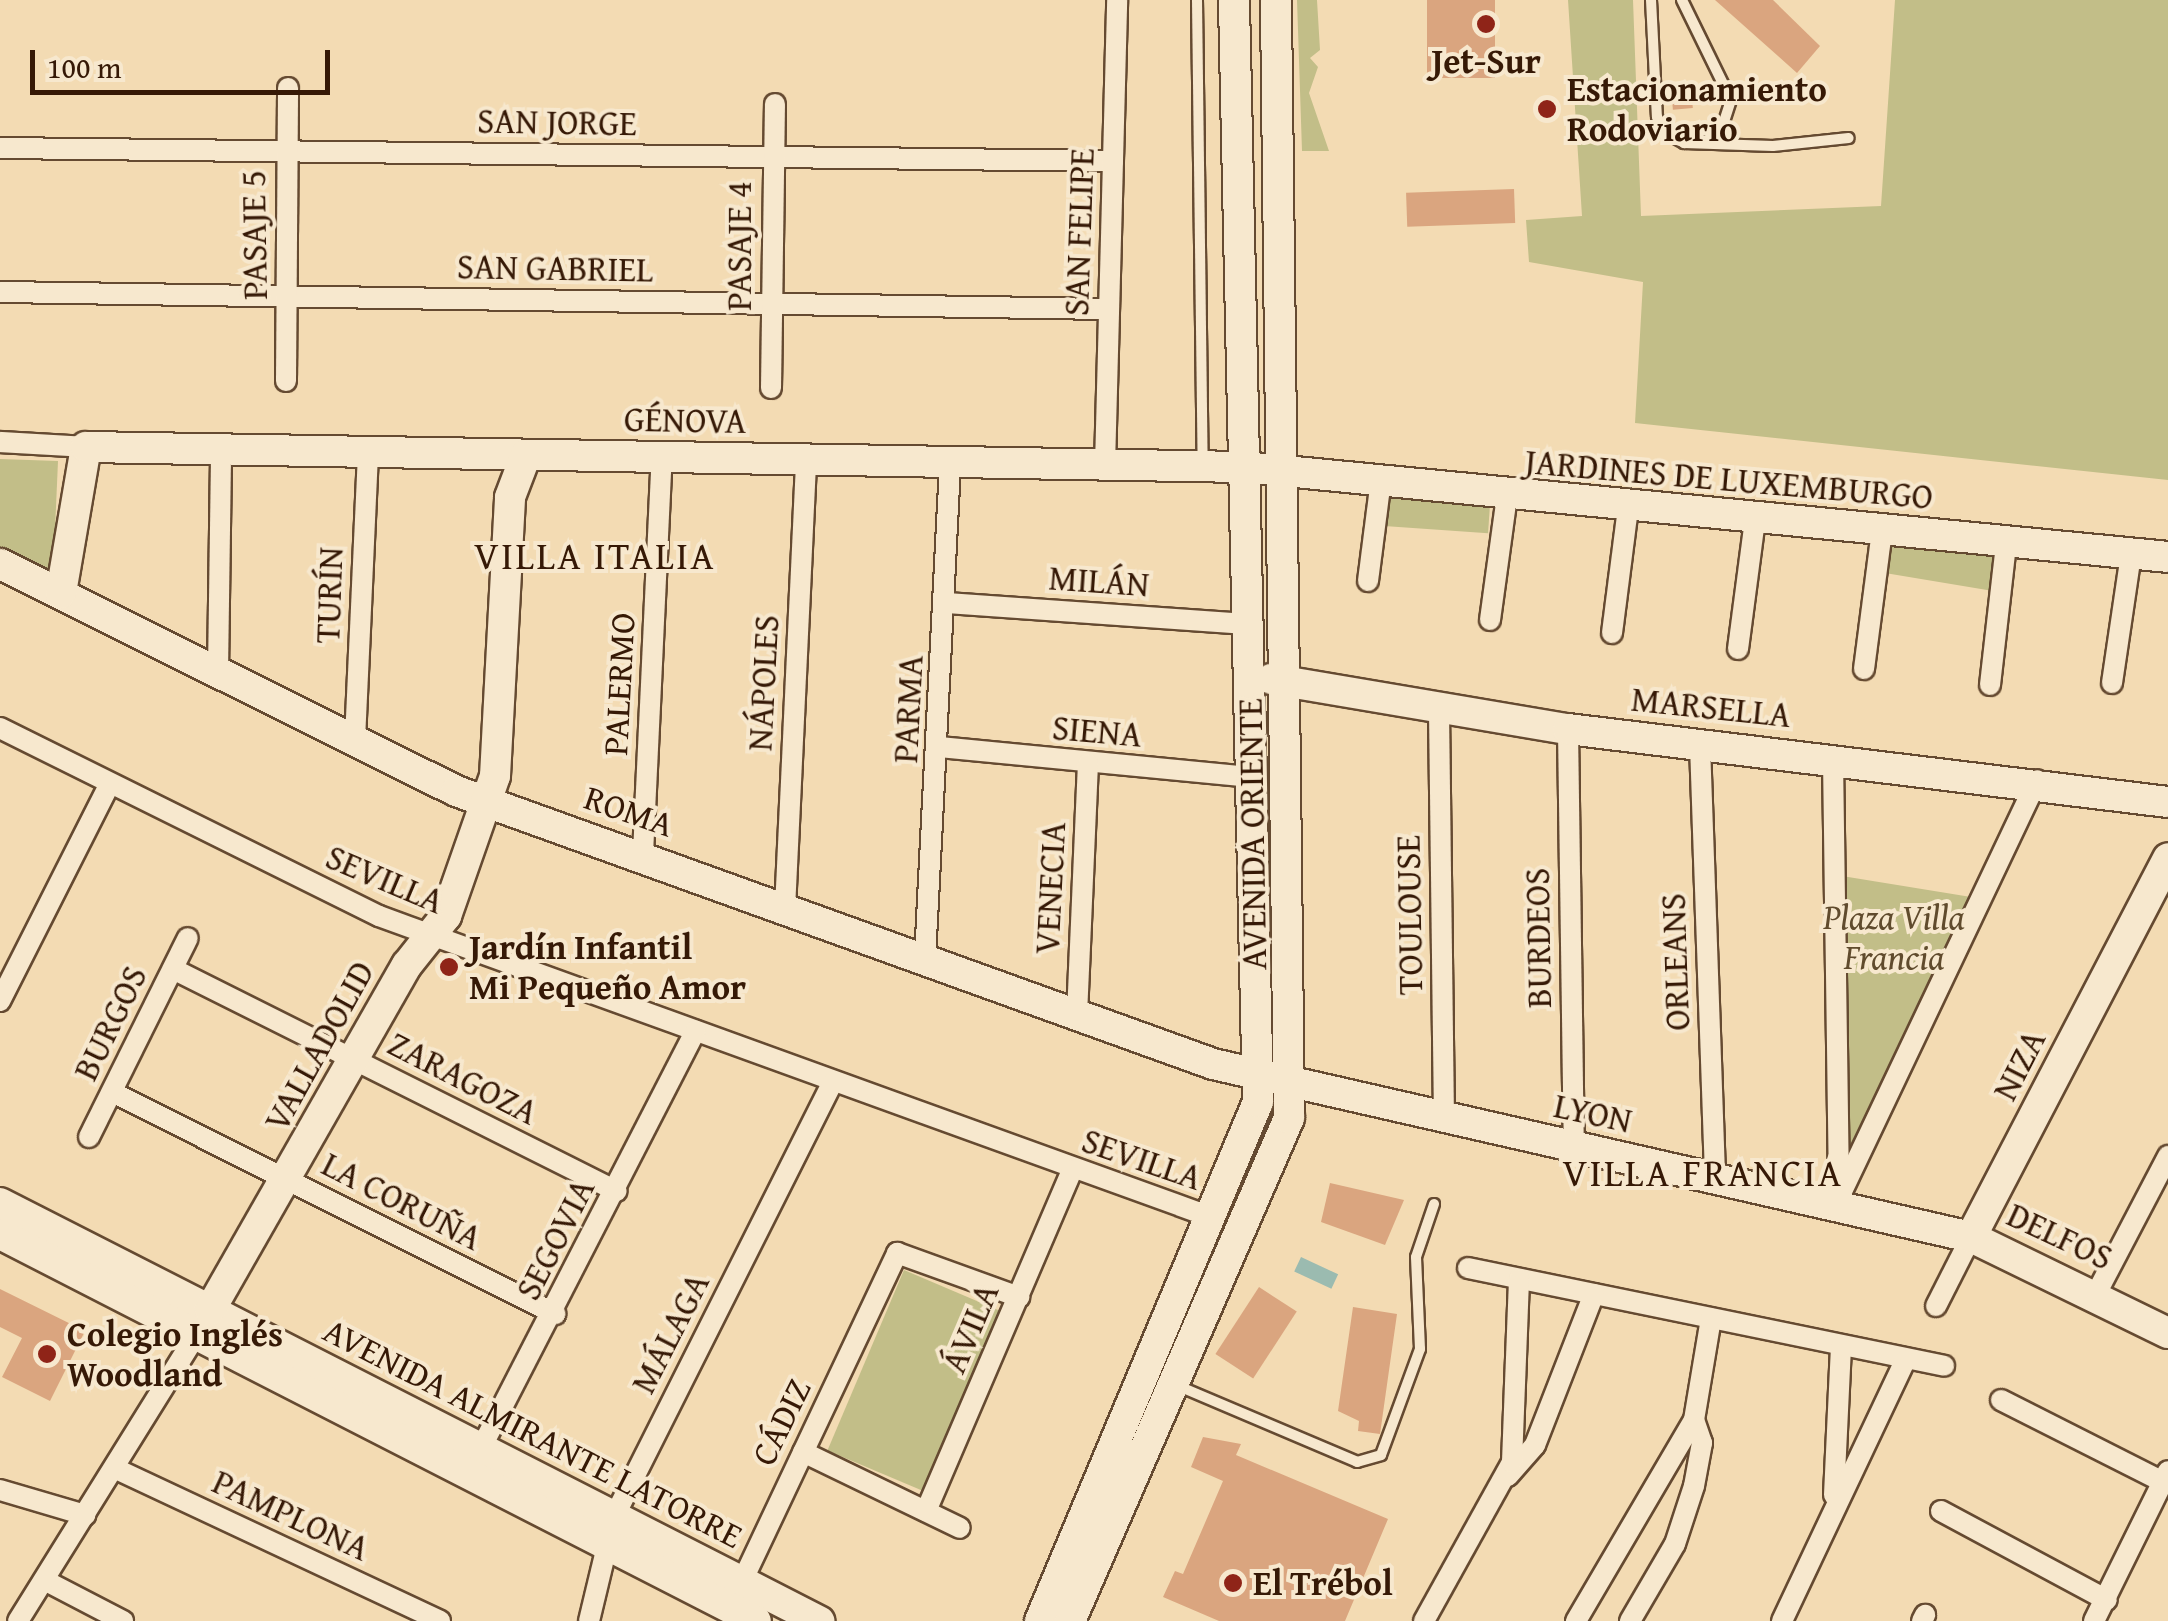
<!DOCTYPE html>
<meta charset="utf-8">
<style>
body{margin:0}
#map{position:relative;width:2168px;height:1621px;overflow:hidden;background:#f3dbb3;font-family:"Gentium Book Plus",serif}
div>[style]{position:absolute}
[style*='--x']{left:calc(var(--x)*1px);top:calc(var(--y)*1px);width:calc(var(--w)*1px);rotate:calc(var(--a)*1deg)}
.green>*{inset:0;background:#c2be88;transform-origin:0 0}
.water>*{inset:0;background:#9bbbb0;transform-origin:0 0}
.building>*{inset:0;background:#daa57f;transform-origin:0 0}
.roads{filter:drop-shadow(2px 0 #654a31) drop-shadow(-2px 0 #654a31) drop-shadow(0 2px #654a31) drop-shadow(0 -2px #654a31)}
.lane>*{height:10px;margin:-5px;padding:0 5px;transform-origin:5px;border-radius:5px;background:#f7e8ce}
.street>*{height:20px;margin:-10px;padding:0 10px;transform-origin:10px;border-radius:10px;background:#f7e8ce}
.secondary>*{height:30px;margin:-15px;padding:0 15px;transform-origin:15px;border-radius:15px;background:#f7e8ce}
.dots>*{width:28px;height:28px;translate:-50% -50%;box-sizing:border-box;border:5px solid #f7e8ce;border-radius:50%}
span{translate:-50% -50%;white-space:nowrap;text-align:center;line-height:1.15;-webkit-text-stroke:8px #f7e8ce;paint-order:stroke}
.poi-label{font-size:35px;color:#361906;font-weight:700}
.left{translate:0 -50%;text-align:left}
.street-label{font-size:35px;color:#361906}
.park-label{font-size:35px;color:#604b2d;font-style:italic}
.neighbourhood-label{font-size:38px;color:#361906;letter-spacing:2.5px}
.scale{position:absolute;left:30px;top:50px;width:300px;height:45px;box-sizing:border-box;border:5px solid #361906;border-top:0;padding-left:12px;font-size:30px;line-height:35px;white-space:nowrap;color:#361906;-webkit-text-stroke:8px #f7e8ce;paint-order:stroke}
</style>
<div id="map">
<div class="green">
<i style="clip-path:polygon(1297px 0,1317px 0,1320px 50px,1310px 58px,1318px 67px,1309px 93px,1329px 151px,1302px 151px)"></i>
<i style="clip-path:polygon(1568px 0,1633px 0,1641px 216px,1881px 206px,1895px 0,2168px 0,2168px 480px,1635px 423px,1643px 282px,1529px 262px,1526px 220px,1582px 216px)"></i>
<i style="clip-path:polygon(0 459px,58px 461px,53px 576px,0 550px)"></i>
<i style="left:1387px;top:487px;width:104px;height:39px;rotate:4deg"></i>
<i style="clip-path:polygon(1890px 537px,1999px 549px,1993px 591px,1885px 573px)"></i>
<i style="clip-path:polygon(1842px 876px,1971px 897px,1847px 1152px)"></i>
<i style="left:904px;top:1270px;width:106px;height:196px;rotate:23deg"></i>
</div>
<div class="water">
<i style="left:1301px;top:1257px;width:41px;height:16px;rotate:25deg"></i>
</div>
<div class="building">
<i style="left:1427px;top:0;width:68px;height:78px"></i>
<i style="clip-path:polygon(1715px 0,1773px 0,1820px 46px,1797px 73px)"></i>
<i style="left:1691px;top:87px;width:21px;height:20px;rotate:85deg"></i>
<i style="left:1514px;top:189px;width:34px;height:108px;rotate:88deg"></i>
<i style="clip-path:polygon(1330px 1183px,1404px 1200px,1385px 1245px,1321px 1222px)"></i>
<i style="left:1259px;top:1287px;width:45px;height:80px;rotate:33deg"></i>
<i style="clip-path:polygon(0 1289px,85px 1331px,50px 1401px,2px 1377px,22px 1338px,0 1327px)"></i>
<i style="clip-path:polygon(1353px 1307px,1397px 1314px,1380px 1434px,1358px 1431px,1359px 1421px,1338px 1411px)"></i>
<i style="clip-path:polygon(1203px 1437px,1241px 1444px,1236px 1455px,1388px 1519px,1345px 1621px,1219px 1621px,1163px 1597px,1175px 1571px,1183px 1574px,1223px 1481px,1191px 1467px)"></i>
</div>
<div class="roads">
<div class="lane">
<i style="--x:1197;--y:0;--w:464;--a:89.3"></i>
<i style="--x:1651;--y:0;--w:117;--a:87.1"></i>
<i style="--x:1657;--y:117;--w:18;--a:61"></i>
<i style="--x:1666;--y:133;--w:21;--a:29"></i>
<i style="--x:1684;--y:143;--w:89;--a:1.9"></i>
<i style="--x:1773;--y:146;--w:76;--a:-6"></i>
<i style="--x:1682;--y:0;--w:111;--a:63.9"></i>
<i style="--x:1731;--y:100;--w:32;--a:108"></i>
<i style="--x:1721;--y:130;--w:22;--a:144"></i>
<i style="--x:1176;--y:1385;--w:197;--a:23"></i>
<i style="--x:1357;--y:1462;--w:25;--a:-16"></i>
<i style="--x:1381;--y:1455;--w:113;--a:-69.8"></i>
<i style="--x:1420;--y:1349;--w:92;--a:-92.5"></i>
<i style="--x:1416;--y:1257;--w:56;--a:-71.2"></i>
</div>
<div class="street">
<i style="--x:0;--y:148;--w:1113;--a:0.67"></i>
<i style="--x:0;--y:292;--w:1109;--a:0.88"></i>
<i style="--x:286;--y:381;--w:293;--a:-89.6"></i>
<i style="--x:771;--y:388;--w:284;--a:-89.2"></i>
<i style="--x:0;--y:442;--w:86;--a:3.3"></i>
<i style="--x:1105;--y:466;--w:466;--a:-88.5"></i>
<i style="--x:1368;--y:581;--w:102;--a:-82.7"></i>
<i style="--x:946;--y:603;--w:302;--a:4"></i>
<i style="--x:1490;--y:620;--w:125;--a:-82.2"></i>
<i style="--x:1612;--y:633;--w:126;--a:-82.7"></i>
<i style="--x:1738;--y:649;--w:131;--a:-82.5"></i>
<i style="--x:1864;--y:669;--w:140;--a:-82.6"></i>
<i style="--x:218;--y:672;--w:219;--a:-89.2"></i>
<i style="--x:2112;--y:683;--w:130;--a:-81.6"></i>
<i style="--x:1990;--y:685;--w:142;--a:-83.5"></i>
<i style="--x:1439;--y:710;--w:408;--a:89.3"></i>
<i style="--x:0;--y:728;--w:423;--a:26.4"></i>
<i style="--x:379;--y:916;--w:885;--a:19.89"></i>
<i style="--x:1568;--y:729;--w:418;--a:89.2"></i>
<i style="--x:355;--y:740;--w:287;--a:-87.4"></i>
<i style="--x:1700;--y:745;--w:433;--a:88"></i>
<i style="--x:939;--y:747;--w:312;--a:5.5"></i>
<i style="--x:1833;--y:759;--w:423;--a:89.2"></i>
<i style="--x:643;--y:854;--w:397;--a:-87.3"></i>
<i style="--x:785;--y:909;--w:449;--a:-87.3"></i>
<i style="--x:925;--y:959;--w:497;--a:-87.1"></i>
<i style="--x:173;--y:969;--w:496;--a:26.6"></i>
<i style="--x:0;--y:1001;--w:242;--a:-63.2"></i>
<i style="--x:1077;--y:1015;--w:251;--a:-87.5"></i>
<i style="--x:112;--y:1092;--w:496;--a:26.6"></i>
<i style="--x:89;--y:1137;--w:222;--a:-63.6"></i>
<i style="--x:1836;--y:1204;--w:469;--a:-64.6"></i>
<i style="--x:1468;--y:1268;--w:486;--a:11.6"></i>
<i style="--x:2096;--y:1294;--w:156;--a:-62.4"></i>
<i style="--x:1936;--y:1306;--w:77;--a:-63.1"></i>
<i style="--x:2001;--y:1400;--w:182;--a:26.8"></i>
<i style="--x:803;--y:1452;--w:174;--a:25.8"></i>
<i style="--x:477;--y:1456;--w:478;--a:-62.8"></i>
<i style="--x:114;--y:1468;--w:360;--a:25.1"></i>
<i style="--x:1508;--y:1476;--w:41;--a:-48.9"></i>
<i style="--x:1535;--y:1445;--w:162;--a:-68.7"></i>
<i style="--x:0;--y:1490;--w:89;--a:16.4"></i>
<i style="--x:1834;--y:1495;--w:148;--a:-87.3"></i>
<i style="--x:926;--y:1511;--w:371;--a:-66.8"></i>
<i style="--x:1941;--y:1511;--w:188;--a:28.2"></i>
<i style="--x:46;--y:1581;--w:87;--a:27.5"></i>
<i style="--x:738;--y:1590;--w:373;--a:-64.7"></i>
<i style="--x:897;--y:1253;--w:130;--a:19.8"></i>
<i style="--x:18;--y:1621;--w:349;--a:-58.1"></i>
<i style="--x:589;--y:1621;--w:107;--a:-76.5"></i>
<i style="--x:614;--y:1517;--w:486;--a:-63.3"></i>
<i style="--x:1424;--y:1621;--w:182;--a:-61"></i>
<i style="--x:1512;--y:1462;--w:183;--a:-87.8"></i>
<i style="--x:1576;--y:1621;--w:233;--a:-59.6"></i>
<i style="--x:1694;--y:1420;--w:103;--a:-80.5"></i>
<i style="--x:1630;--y:1621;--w:89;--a:-59.7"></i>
<i style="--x:1675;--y:1544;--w:61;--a:-71.9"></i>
<i style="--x:1694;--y:1486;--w:44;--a:-79.5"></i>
<i style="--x:1702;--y:1443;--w:24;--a:-109"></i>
<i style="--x:1782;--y:1621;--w:288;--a:-64.7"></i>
<i style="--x:1922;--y:1621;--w:7;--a:-63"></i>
<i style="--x:2094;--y:1621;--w:167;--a:-63.7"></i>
</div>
<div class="secondary">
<i style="--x:0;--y:564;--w:509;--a:26.46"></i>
<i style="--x:456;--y:791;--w:805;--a:19.83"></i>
<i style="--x:1213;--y:1064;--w:777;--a:12.86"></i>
<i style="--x:1971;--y:1237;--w:219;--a:26"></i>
<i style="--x:61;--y:593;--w:148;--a:-80.3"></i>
<i style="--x:86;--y:447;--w:1158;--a:0.99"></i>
<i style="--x:1244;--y:467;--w:928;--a:5.56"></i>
<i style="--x:1271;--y:679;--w:301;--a:9.6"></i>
<i style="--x:1568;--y:729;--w:604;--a:6.94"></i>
<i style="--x:0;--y:1203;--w:920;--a:27.04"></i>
<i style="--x:0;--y:1234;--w:849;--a:27.11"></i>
<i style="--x:1971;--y:1237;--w:427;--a:-62.5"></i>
<i style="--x:210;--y:1310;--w:397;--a:-60.3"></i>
<i style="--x:407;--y:965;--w:63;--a:-51.5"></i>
<i style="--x:446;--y:916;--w:148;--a:-70.7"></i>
<i style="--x:495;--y:776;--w:279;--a:-86.9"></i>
<i style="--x:510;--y:497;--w:45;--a:-69.1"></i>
<i style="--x:1040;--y:1621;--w:563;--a:-67.22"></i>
<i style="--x:1258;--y:1102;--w:1102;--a:-91.25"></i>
<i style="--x:1070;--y:1621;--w:549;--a:-66.47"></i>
<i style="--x:1289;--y:1118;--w:1118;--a:-90.67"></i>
</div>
</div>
<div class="dots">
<i style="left:1486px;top:24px;background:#8f2418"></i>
<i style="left:1547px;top:109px;background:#8f2418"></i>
<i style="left:449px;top:967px;background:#8f2418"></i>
<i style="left:47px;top:1354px;background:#8f2418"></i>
<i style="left:1233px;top:1583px;background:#8f2418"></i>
</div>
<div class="poi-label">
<span style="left:1486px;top:61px">Jet-Sur</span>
<span class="left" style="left:1567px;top:109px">Estacionamiento<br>Rodoviario</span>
<span class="left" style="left:469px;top:967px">Jardín Infantil<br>Mi Pequeño Amor</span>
<span class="left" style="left:67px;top:1354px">Colegio Inglés<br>Woodland</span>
<span class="left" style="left:1253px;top:1583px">El Trébol</span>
</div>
<div class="street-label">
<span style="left:557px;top:122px;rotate:1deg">SAN JORGE</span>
<span style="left:1079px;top:232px;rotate:-88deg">SAN FELIPE</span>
<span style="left:254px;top:235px;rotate:-91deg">PASAJE 5</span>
<span style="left:739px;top:246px;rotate:-90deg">PASAJE 4</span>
<span style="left:555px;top:268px;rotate:1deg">SAN GABRIEL</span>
<span style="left:685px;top:420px;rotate:1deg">GÉNOVA</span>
<span style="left:1729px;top:479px;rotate:5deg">JARDINES DE LUXEMBURGO</span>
<span style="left:1099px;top:581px;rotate:4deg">MILÁN</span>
<span style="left:329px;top:595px;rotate:-88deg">TURÍN</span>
<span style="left:763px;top:683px;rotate:-87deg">NÁPOLES</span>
<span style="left:619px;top:684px;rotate:-87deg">PALERMO</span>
<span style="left:1711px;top:707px;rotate:6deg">MARSELLA</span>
<span style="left:908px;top:709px;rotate:-87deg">PARMA</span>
<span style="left:1097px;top:731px;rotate:5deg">SIENA</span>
<span style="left:629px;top:811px;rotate:19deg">ROMA</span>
<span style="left:1252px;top:834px;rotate:-91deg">AVENIDA ORIENTE</span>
<span style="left:385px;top:879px;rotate:23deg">SEVILLA</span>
<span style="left:1050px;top:888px;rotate:-87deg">VENECIA</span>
<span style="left:1409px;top:915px;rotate:-91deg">TOULOUSE</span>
<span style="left:1538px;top:938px;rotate:-91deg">BURDEOS</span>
<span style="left:1675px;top:962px;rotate:-92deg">ORLEANS</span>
<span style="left:110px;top:1023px;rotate:-64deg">BURGOS</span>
<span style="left:319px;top:1046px;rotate:-61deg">VALLADOLID</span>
<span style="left:2019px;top:1065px;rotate:-63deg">NIZA</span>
<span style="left:463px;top:1078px;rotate:27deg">ZARAGOZA</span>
<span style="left:1593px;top:1113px;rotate:12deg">LYON</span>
<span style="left:1142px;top:1159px;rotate:19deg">SEVILLA</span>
<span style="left:402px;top:1201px;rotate:27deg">LA CORUÑA</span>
<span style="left:2060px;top:1236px;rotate:25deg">DELFOS</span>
<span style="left:555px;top:1239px;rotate:-63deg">SEGOVIA</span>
<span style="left:970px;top:1328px;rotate:-67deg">ÁVILA</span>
<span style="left:670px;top:1333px;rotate:-63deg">MÁLAGA</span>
<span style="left:781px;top:1422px;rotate:-64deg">CÁDIZ</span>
<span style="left:533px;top:1433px;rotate:27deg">AVENIDA ALMIRANTE LATORRE</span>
<span style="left:291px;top:1515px;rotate:25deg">PAMPLONA</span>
</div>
<div class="park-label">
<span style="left:1894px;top:937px">Plaza Villa<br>Francia</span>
</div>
<div class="neighbourhood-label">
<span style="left:595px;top:556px">VILLA ITALIA</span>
<span style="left:1703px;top:1173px">VILLA FRANCIA</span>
</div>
<div class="scale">100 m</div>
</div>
